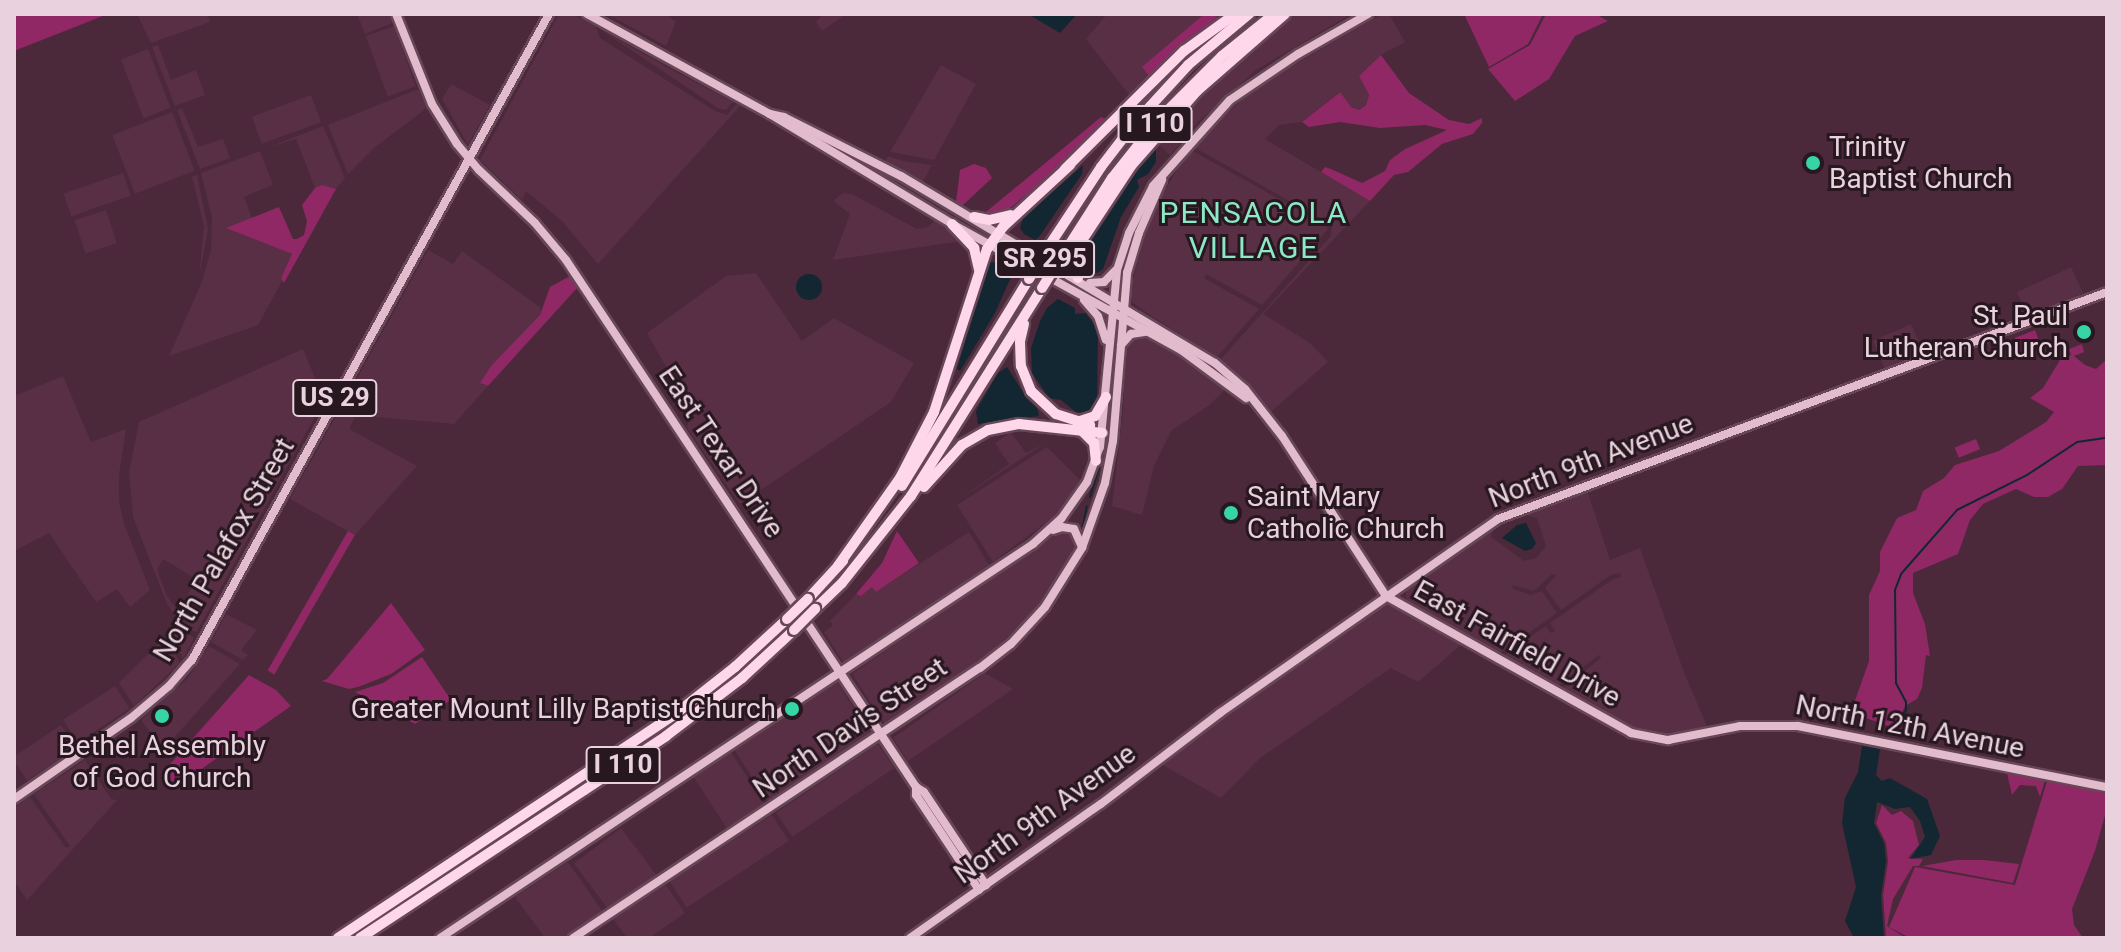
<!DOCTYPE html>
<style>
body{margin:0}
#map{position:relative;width:2121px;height:952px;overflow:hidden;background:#4b283a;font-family:Roboto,sans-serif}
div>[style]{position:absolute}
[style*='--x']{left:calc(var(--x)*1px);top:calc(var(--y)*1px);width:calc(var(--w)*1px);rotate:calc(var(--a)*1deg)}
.built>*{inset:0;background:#592f45;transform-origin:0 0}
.green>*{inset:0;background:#8f2865;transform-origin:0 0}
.water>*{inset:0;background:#122731}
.round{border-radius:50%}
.stream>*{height:2px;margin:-1px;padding:0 1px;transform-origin:1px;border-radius:1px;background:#122731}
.roads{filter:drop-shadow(2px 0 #674757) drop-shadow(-2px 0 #674757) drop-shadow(0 2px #674757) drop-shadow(0 -2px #674757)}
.major>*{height:8px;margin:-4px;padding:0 4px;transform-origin:4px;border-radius:4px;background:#e2bbcd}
.highway>*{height:10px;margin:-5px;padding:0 5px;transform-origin:5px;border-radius:5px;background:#fed8ea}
.bridges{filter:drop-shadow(2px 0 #674757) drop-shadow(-2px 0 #674757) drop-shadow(0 2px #674757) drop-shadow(0 -2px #674757)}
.highway-bridge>*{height:10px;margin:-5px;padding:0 5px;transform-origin:5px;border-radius:5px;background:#fed8ea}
.dots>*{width:22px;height:22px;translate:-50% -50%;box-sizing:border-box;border:4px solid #27171f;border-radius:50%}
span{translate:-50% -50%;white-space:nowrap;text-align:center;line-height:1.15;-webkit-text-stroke:6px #27171f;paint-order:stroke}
.shield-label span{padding:2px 6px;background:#27171f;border:2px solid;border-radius:6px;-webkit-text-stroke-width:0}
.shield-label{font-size:26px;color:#e9d2dd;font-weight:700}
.poi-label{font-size:28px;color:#e9d2dd}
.left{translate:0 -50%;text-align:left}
.right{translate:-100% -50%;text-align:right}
.street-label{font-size:28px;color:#e9d2dd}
.neighbourhood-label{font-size:30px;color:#8de8c7;letter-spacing:2px}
.frame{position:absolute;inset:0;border:16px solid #e9d2dd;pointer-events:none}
</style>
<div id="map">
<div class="built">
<i style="clip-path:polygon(137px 14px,207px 14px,210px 22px,151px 43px)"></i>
<i style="clip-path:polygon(357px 14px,389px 14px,392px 23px,365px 34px)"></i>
<i style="clip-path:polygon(559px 14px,572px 14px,596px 27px,600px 38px,715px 111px,727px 115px,736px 104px,740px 106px,598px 264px,562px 221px,526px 191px,522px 200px,480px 160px)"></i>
<i style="clip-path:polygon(607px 14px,666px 14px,676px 22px,666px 46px)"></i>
<i style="clip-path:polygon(823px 14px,846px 14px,822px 31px,816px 22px)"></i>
<i style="clip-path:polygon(1107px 14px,1204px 14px,1143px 67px,1150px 77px,1130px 96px,1086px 39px)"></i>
<i style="clip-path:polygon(1293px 14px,1351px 14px,1256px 70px,1197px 123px,1170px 155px,1154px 141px,1239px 55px)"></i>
<i style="clip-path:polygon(1382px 14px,1389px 14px,1405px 42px,1381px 55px,1359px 76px,1369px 95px,1366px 104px,1359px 110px,1351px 107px,1339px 92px,1302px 122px,1279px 125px,1265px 139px,1370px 201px,1263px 314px,1310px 343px,1328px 362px,1272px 411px,1220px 360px,1331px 236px,1332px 225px,1192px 146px,1256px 87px)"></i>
<i style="left:394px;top:26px;width:64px;height:30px;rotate:70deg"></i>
<i style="clip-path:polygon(601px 30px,676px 72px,733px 102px,726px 110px,718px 108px)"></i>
<i style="clip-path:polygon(158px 45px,171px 80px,196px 70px,205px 95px,175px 106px,152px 47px)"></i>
<i style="left:148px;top:49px;width:63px;height:29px;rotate:69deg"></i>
<i style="clip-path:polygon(941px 65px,976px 84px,934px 160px,890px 152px)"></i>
<i style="clip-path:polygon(451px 84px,490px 105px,468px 145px,442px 99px)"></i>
<i style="clip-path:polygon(418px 89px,426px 107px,423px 111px,374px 148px,348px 174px,328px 125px)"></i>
<i style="left:311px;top:95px;width:29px;height:63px;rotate:70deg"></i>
<i style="clip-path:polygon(182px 108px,198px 147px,223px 139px,230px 158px,200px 169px,177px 110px)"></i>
<i style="left:172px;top:112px;width:63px;height:64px;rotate:69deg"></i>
<i style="clip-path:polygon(323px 126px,345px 178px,336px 189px,315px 188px,296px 139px,264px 149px)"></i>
<i style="clip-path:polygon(1189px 149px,1324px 224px,1328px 229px,1262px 305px,1206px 274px,1204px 278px,1259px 309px,1217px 357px,1150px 315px,1132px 302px,1129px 295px,1149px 218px)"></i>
<i style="clip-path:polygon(260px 151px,273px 185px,244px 197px,252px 218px,227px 228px,292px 254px,282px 281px,258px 325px,169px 356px,201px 284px,211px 251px,212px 217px,201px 173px)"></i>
<i style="clip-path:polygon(888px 156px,903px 161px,932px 165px,922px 183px,884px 163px)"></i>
<i style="left:123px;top:173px;width:24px;height:63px;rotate:71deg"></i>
<i style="clip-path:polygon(197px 175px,208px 229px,199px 278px,204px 226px,192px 177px)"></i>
<i style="clip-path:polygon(843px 193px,852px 194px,917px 229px,928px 227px,935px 220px,962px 241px,833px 260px,850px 214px,833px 201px)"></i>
<i style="left:106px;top:210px;width:35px;height:33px;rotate:72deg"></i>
<i style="clip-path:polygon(428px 250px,453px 264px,462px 251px,541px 308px,540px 315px,481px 384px,488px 386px,454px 424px,356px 415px,349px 429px,417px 466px,355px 535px,290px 499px)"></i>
<i style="left:2071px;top:267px;width:29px;height:60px;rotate:65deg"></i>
<i style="clip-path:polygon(756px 273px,802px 341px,834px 318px,914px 363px,891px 402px,740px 504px,687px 428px,690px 409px,647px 333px,726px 276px)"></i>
<i style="left:1911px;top:324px;width:32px;height:42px;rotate:66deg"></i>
<i style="clip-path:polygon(1140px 334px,1196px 362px,1227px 388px,1208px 406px,1171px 431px,1154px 466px,1142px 515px,1112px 506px,1123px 410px,1125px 349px,1128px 339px)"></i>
<i style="clip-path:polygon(evenodd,303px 349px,324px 400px,196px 633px,178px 620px,167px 604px,133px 517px,129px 472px,139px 422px,303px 349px,163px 559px,196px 579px,179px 612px,167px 596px,157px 570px,163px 559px)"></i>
<i style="clip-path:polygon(63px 376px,91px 442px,126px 429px,119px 475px,119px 501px,124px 524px,150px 590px,130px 607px,117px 589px,96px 602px,49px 533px,14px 551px,14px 396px)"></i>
<i style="clip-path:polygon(1011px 432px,1026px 453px,1044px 444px,955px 502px,1009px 464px,995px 443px)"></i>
<i style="clip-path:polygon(1047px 447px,1082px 482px,1052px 518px,993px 562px,957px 505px)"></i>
<i style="clip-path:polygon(evenodd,1587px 490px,1610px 560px,1640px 548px,1685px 675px,1708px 728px,1668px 737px,1639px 733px,1559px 691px,1601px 658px,1599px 655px,1555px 688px,1500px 658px,1546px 626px,1551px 633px,1555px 631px,1550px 623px,1613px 579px,1621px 577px,1621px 573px,1611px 575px,1561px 610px,1545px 588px,1556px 575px,1552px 574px,1534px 591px,1512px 585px,1513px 589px,1531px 595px,1542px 591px,1557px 613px,1496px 656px,1413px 609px,1406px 599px,1406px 588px,1494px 526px,1587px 490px,1524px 515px,1537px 518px,1546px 546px,1536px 558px,1524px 561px,1491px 537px,1494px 526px,1524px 515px)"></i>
<i style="clip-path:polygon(1062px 529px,1069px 530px,1080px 543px,1056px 582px,1025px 621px,983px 658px,884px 723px,852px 674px)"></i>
<i style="clip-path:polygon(969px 532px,989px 565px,845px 665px,824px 632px,833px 625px,830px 621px,856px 594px,861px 596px,872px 587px,877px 591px)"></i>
<i style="clip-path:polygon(1389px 600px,1463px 643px,1418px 682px,1391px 668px,1260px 758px,1221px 798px,1159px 763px)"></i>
<i style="clip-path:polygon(226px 614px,257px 630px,241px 650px,248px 655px,243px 660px,211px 642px)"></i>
<i style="clip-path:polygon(175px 623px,194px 638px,183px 659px,170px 631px)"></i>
<i style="clip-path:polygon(166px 636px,180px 663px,134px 706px,119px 683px)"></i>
<i style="clip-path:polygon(209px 646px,240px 664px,163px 750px,141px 720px,188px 678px)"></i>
<i style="clip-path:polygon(985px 673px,1013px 689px,908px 761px,893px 738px)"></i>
<i style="left:837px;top:682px;width:62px;height:123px;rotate:57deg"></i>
<i style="left:115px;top:686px;width:27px;height:62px;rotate:57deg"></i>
<i style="left:61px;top:725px;width:27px;height:59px;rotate:56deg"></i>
<i style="left:878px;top:744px;width:29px;height:123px;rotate:56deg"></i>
<i style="left:731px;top:752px;width:62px;height:45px;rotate:57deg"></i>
<i style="clip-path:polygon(85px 760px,111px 799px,117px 800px,27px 900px,14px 881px,14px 808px,30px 797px,66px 848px,70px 846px,34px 794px)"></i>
<i style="left:772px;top:815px;width:31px;height:122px;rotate:57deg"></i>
<i style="left:621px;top:828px;width:60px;height:59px;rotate:53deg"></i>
<i style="clip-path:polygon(568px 862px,603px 912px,564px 938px,545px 938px,515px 897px)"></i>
<i style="clip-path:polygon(666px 885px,685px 913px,649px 938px,627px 938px,613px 919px)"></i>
</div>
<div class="green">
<i style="clip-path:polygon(14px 14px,108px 14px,14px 51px)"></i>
<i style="clip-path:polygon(1204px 14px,1220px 14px,1150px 77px,1142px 67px)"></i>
<i style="clip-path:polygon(1464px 14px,1543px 14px,1528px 44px,1489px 67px)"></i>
<i style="clip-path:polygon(1546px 14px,1595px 14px,1608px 21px,1575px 36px,1549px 79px,1515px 101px,1488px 69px,1530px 45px)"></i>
<i style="clip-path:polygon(1381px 55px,1409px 93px,1449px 120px,1469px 124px,1482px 118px,1482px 123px,1473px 134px,1442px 144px,1408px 172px,1394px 175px,1370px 201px,1321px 172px,1325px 167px,1331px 169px,1362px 183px,1385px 171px,1390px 160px,1405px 149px,1447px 130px,1425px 125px,1380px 128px,1340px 122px,1309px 127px,1302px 122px,1340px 92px,1351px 107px,1359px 110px,1366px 105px,1369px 95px,1359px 76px)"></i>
<i style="clip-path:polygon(1101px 117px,1108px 120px,1084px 148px,998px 218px,981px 216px)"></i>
<i style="clip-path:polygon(974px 164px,986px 168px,992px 178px,962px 206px,956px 202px,960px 170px)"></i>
<i style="clip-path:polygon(322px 185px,336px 189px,284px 283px,281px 278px,292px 254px,226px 228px,279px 207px,293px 239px,297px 239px,304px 235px,307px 221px,302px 205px,315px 188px)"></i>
<i style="clip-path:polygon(570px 276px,578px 287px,488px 386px,480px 383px,491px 366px,540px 315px,550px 287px)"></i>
<i style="left:2035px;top:330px;width:22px;height:22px;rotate:69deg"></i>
<i style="clip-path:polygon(2082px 344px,2084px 352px,2074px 356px,2085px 365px,2096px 369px,2107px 359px,2107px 465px,2078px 466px,2062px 489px,2048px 497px,2034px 497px,2016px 489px,1983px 504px,1970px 520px,1958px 554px,1913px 573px,1913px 593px,1925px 624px,1930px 656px,1926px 655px,1922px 688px,1917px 699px,1905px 706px,1897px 724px,1891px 727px,1863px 717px,1860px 723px,1852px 709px,1869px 661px,1869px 595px,1880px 571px,1880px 552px,1897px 518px,1916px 510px,1923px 491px,1944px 478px,1955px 465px,1999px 451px,2046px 422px,2054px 412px,2030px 398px,2043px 388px,2060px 360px,2071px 355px,2069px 349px)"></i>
<i style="left:1976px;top:439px;width:11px;height:23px;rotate:68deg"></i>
<i style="left:348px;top:531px;width:8px;height:161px;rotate:30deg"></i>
<i style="clip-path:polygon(897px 531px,919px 563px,876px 592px,872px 587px,861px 596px,856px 594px,882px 563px)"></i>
<i style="clip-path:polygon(391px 603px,425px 650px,391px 674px,358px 687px,349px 689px,322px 681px,327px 679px)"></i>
<i style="clip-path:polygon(422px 657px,451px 700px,415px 724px,355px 692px,383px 683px)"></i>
<i style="clip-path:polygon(249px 675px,276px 690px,291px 706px,176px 787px,164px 771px)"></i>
<i style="clip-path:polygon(2006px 769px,2046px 777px,2040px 797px,2036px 786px,2020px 785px,2012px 795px)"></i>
<i style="clip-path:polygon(2049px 775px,2107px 787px,2107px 808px,2095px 851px,2072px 909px,2074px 925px,2083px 938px,1910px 938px,1889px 927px,1915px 867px,2015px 885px)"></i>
<i style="clip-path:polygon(1882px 805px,1892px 815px,1901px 811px,1913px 821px,1919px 845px,1908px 858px,1923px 859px,1919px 866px,1913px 866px,1893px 899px,1887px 926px,1906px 938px,1886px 938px,1883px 895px,1888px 861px,1886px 843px,1876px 823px)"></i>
<i style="clip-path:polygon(1956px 860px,1984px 860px,2019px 864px,2013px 883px,1922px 866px)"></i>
</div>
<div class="water">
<i style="clip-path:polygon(1028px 14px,1077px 14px,1060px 33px)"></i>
<i style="clip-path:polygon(1156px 149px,1156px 162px,1148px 174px,1137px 180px,1139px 187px,1121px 217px,1103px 269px,1097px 273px,1081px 269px,1077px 260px,1085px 242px,1125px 182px,1150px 150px)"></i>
<i style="clip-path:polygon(1083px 165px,1082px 174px,1039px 237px,1035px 240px,1024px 234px,1020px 228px,1023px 218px)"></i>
<i style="clip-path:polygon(993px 262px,1006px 268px,1011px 277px,995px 313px,960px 371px,957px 369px,981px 287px,989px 263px)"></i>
<i class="round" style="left:796px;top:274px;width:26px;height:26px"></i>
<i style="clip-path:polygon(1058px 299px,1075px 308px,1075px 314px,1086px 313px,1098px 330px,1097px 401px,1088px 413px,1076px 412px,1061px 400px,1049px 398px,1032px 373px,1031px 348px,1040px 321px,1047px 308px)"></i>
<i style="clip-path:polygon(1007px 367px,1028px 400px,1037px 408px,1039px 416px,978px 424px,976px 411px,998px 373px)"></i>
<i style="clip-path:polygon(1526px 523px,1536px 543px,1532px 549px,1525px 551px,1502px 538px,1517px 525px)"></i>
<i style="clip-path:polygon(1862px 746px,1880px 749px,1876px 775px,1882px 781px,1890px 778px,1927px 799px,1940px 836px,1931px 855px,1910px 859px,1925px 837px,1920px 821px,1910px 807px,1895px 809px,1877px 802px,1874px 823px,1884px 843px,1886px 861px,1881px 896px,1884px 938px,1854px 938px,1845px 921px,1856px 887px,1842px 823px,1845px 798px,1858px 772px)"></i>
</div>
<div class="stream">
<i style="--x:1090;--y:497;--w:51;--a:-73"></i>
<i style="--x:1082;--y:531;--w:25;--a:-79"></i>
<i style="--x:1895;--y:726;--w:19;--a:-55"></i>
<i style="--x:1906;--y:710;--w:8;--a:-90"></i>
<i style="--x:1906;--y:702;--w:21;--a:-118"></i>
<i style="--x:1896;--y:683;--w:93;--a:-90.6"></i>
<i style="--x:1895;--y:590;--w:17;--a:-69"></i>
<i style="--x:1901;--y:574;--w:85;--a:-48.8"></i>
<i style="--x:1957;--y:510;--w:78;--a:-26.6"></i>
<i style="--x:2027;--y:475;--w:60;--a:-33.4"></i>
<i style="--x:2077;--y:442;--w:30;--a:-8"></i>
</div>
<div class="roads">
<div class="major">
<i style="--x:396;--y:14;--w:97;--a:68.2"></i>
<i style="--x:432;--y:104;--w:47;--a:58"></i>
<i style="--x:457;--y:144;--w:34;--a:50"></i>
<i style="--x:479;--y:170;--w:77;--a:43.4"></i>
<i style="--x:535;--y:223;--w:48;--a:50"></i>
<i style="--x:566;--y:260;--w:633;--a:56.41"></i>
<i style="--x:916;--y:787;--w:9;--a:32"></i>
<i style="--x:924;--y:792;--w:112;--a:56.3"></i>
<i style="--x:587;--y:14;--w:209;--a:28.7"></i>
<i style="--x:770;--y:114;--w:213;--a:31.1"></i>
<i style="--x:952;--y:224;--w:261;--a:28.8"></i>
<i style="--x:1181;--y:350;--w:81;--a:36.4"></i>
<i style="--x:770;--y:114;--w:14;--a:12"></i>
<i style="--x:784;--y:117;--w:131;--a:26.8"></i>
<i style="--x:901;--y:176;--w:365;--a:30.8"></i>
<i style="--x:1215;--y:363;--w:40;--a:41"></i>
<i style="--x:1245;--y:389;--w:60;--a:51.8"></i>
<i style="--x:1282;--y:436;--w:191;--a:57"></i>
<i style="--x:1386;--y:596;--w:281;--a:29.2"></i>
<i style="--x:1631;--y:733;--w:38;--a:11"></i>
<i style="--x:1668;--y:740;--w:73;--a:-11"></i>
<i style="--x:1740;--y:726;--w:58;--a:0"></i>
<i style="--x:1798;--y:726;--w:315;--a:11.2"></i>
<i style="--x:1090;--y:283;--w:14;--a:-4"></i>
<i style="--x:1104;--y:282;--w:16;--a:-45"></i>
<i style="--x:1084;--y:300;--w:21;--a:49"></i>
<i style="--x:1098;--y:316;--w:25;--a:72"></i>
<i style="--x:1121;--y:345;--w:15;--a:-48"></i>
<i style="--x:1131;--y:334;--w:15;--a:-8"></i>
<i style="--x:1053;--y:530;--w:9;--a:-18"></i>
<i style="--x:1062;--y:527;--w:12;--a:9"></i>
<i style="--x:1074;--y:529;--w:20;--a:66"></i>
<i style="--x:916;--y:787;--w:8;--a:90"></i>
<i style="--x:916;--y:795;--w:114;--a:56.4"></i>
<i style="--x:14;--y:799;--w:142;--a:-34.7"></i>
<i style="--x:131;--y:718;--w:50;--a:-40.1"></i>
<i style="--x:169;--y:686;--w:35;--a:-49"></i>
<i style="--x:192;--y:660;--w:738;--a:-61.07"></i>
<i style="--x:440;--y:938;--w:712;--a:-33.6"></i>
<i style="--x:1033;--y:544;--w:38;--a:-42"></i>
<i style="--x:1061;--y:519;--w:45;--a:-54.9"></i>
<i style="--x:1087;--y:482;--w:37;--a:-70"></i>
<i style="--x:1100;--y:447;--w:178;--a:-84.5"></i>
<i style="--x:1117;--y:270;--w:39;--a:-72"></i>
<i style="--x:1129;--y:233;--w:53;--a:-62.9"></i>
<i style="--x:1153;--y:186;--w:115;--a:-48.2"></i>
<i style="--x:1230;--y:100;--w:82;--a:-34.1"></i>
<i style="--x:1298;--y:54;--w:81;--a:-29.7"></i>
<i style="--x:573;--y:938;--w:488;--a:-33.6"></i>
<i style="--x:980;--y:668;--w:39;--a:-38"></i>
<i style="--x:1011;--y:644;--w:50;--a:-47.4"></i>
<i style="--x:1045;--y:607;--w:70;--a:-57.9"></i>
<i style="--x:1082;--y:548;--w:69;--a:-70.5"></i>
<i style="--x:1105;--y:483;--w:43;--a:-79.2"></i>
<i style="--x:1113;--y:441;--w:169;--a:-85.2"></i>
<i style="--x:1127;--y:273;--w:42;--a:-73.3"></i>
<i style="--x:1139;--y:233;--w:58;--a:-66.5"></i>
<i style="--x:910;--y:938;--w:233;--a:-35.1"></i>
<i style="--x:1101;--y:804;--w:150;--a:-37.4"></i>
<i style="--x:1220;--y:713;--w:339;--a:-34.9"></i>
<i style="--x:1498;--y:519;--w:650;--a:-20.44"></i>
</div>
<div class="highway">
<i style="--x:1065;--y:169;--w:168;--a:-44.8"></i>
<i style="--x:1184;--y:51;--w:63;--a:-36"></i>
<i style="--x:974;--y:217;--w:15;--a:11"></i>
<i style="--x:989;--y:220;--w:22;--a:-13"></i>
<i style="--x:952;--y:224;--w:33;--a:47"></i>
<i style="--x:974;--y:248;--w:22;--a:77"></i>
<i style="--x:1047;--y:249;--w:98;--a:-56.6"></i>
<i style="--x:1101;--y:167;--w:54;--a:-52.5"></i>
<i style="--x:1134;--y:124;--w:80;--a:-47.5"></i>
<i style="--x:1188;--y:65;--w:80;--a:-39.9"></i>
<i style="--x:1061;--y:258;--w:95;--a:-57.5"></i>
<i style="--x:1112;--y:178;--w:75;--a:-51.5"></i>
<i style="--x:1159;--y:119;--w:89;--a:-45"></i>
<i style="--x:1222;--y:56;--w:67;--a:-38.9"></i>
<i style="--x:1078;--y:278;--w:14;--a:-120"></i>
<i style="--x:1071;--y:266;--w:12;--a:-81"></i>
<i style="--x:1073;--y:254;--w:105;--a:-56.6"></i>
<i style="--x:1131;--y:166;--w:100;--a:-48.7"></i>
<i style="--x:1197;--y:91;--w:117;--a:-41.2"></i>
<i style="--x:1024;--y:324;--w:18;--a:103"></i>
<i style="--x:1020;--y:342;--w:24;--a:88"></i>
<i style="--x:1021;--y:366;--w:27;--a:68"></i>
<i style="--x:1031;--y:391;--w:34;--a:43"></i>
<i style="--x:1056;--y:414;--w:36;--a:18"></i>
<i style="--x:1080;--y:421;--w:16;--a:-18"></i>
<i style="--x:1095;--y:416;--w:22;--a:-60"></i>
<i style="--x:1083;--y:432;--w:16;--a:45"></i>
<i style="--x:1094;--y:443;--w:18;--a:84"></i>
<i style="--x:902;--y:486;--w:243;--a:-58.5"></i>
<i style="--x:924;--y:487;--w:57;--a:-47.9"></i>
<i style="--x:962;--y:445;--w:30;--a:-30"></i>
<i style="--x:988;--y:430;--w:32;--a:-11"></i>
<i style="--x:1019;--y:424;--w:84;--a:6.1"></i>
<i style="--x:838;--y:566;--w:108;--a:-54.8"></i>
<i style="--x:900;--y:478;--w:74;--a:-62.7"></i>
<i style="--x:934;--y:412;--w:171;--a:-72"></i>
<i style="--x:987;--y:249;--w:29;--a:-54"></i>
<i style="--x:1004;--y:226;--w:90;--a:-42.7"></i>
<i style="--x:808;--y:599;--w:52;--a:-47.4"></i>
<i style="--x:815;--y:609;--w:37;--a:-44"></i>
<i style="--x:842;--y:583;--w:111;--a:-51.6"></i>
<i style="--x:911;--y:496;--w:246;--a:-57.8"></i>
<i style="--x:338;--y:938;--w:403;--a:-33.6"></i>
<i style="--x:674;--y:715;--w:78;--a:-38.2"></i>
<i style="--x:735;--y:667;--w:71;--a:-42.7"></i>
<i style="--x:360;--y:938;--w:367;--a:-33.4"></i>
<i style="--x:666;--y:736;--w:96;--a:-37.3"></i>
<i style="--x:742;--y:678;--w:71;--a:-42.7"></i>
</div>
</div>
<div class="bridges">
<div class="highway-bridge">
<i style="--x:1029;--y:279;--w:35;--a:-59"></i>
<i style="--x:1042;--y:288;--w:36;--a:-58"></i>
<i style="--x:787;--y:619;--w:29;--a:-44"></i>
<i style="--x:794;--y:630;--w:30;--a:-45"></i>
</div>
</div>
<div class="dots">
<i style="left:1813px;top:163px;background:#37d4a6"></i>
<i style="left:2084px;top:332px;background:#37d4a6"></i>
<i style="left:1231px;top:513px;background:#37d4a6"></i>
<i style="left:792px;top:709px;background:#37d4a6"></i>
<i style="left:162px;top:716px;background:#37d4a6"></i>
</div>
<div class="shield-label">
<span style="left:1155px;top:124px">I 110</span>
<span style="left:1045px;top:259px">SR 295</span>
<span style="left:335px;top:398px">US 29</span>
<span style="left:623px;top:765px">I 110</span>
</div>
<div class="poi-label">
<span class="left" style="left:1829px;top:163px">Trinity<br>Baptist Church</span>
<span class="right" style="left:2068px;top:332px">St. Paul<br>Lutheran Church</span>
<span class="left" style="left:1247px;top:513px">Saint Mary<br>Catholic Church</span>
<span class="right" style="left:776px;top:709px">Greater Mount Lilly Baptist Church</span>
<span style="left:162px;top:762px">Bethel Assembly<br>of God Church</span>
</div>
<div class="street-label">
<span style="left:721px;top:452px;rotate:56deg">East Texar Drive</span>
<span style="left:1591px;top:461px;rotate:-21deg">North 9th Avenue</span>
<span style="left:224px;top:550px;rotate:-60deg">North Palafox Street</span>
<span style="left:1517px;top:644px;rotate:29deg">East Fairfield Drive</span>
<span style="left:1910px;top:727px;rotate:11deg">North 12th Avenue</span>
<span style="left:850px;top:728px;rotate:-34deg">North Davis Street</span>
<span style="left:1045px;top:814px;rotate:-36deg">North 9th Avenue</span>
</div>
<div class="neighbourhood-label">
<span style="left:1254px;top:230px">PENSACOLA<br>VILLAGE</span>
</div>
<div class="frame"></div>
</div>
